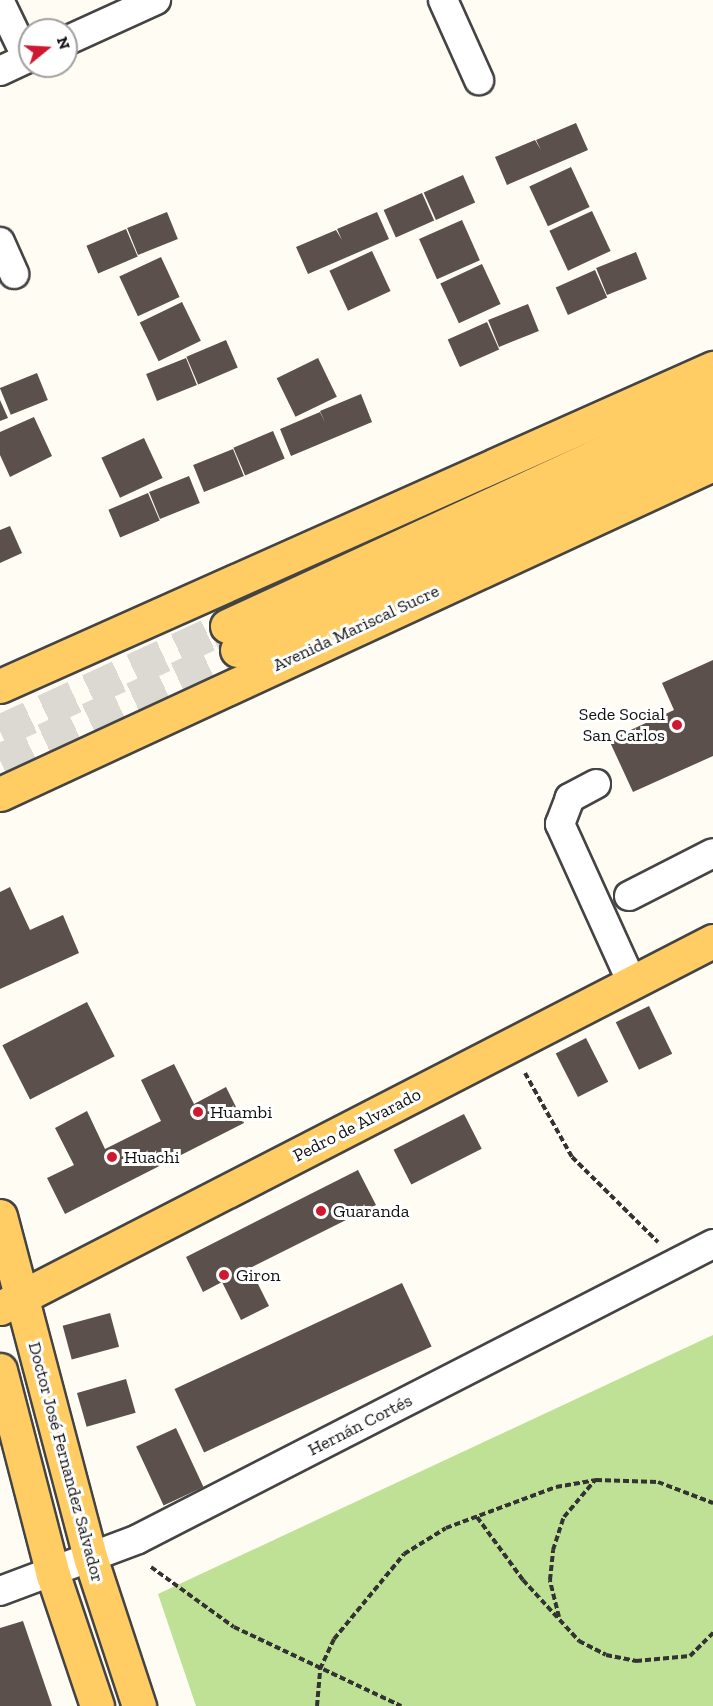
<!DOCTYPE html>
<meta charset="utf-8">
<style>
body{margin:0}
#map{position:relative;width:713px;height:1706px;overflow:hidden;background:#fffcf4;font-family:"Zilla Slab",serif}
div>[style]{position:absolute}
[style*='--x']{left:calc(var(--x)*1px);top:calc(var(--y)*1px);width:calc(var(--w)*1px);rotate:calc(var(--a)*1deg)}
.forest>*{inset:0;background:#bee196}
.building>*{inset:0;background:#5b504c;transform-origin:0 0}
.major-tunnel>*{height:33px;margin-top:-16.5px;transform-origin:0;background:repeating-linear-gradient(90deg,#dbd9d2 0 33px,transparent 0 49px)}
.path>*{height:4px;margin-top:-2px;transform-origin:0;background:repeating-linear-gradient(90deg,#333 0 6px,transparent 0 9px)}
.roads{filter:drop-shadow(2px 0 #444) drop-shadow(-2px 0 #444) drop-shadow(0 2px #444) drop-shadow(0 -2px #444)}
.minor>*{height:28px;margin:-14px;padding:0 14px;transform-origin:14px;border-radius:14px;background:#fff}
.major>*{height:33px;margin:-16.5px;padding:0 16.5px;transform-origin:16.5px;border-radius:16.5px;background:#ffcd64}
.dots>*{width:16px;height:16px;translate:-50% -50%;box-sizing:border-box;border:3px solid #fff;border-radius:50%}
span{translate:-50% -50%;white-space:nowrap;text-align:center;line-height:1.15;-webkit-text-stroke:6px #fff;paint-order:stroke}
.street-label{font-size:18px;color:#111}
.poi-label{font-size:18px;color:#111}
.right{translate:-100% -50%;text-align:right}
.left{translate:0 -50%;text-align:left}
.north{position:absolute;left:18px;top:18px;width:60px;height:60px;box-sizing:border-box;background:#fff;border:2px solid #a0a0a0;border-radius:50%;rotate:72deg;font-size:16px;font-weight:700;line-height:24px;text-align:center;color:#111}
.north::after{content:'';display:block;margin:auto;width:21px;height:27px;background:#d01931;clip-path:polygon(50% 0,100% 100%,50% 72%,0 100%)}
</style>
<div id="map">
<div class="forest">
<i style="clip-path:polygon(713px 1335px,713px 1706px,196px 1706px,158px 1594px)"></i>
</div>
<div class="building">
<i style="clip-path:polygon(576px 123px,588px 150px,507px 185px,495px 157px,535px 140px,541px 150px,536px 140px)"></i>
<i style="left:571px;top:167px;width:44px;height:46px;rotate:65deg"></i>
<i style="left:463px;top:175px;width:30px;height:43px;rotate:66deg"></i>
<i style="left:422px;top:193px;width:30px;height:42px;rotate:66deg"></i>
<i style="left:592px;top:211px;width:44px;height:47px;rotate:65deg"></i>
<i style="left:167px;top:212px;width:29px;height:43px;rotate:68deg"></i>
<i style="clip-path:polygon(377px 212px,389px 239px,308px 274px,296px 247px,336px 230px,342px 240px,337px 229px)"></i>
<i style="left:462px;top:220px;width:44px;height:47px;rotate:66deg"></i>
<i style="left:126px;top:229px;width:30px;height:43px;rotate:67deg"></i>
<i style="left:372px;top:251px;width:44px;height:47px;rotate:65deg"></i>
<i style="left:636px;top:252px;width:29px;height:43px;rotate:68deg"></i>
<i style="left:161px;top:257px;width:44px;height:46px;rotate:65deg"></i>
<i style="left:482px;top:264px;width:44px;height:46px;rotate:65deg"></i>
<i style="left:595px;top:270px;width:30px;height:43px;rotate:66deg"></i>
<i style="left:182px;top:302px;width:43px;height:47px;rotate:64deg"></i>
<i style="left:528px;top:304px;width:29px;height:43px;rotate:68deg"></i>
<i style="left:487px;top:322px;width:30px;height:43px;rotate:66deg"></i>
<i style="left:226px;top:340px;width:30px;height:43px;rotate:67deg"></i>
<i style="left:186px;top:358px;width:29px;height:43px;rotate:68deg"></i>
<i style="left:318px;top:358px;width:43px;height:46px;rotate:64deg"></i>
<i style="left:37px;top:373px;width:29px;height:40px;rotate:68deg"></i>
<i style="clip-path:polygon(361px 394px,372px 422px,291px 456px,280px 429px,320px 412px,325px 422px,320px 411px)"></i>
<i style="clip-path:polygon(0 400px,8px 418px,0 421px)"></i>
<i style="clip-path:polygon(34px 417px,52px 456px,10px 477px,0 455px,0 432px)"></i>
<i style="left:273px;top:431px;width:30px;height:43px;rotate:67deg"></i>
<i style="left:144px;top:438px;width:44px;height:47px;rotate:65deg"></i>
<i style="left:233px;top:449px;width:29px;height:43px;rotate:68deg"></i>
<i style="left:189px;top:476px;width:29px;height:43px;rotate:68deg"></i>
<i style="left:148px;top:493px;width:30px;height:43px;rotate:67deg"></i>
<i style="clip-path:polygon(10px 526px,22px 553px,0 563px,0 530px)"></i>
<i style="clip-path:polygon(713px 660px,713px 756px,633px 792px,609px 740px,674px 710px,662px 683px)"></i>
<i style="clip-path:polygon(10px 887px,30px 930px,63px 915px,79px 953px,0 989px,0 892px)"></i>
<i style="left:87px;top:1002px;width:61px;height:95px;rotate:63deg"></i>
<i style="left:649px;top:1006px;width:53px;height:37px;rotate:64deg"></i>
<i style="left:586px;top:1038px;width:49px;height:34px;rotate:63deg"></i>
<i style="clip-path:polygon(174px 1064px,194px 1104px,226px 1087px,244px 1123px,65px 1214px,47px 1178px,74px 1165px,55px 1128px,87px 1111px,105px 1149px,161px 1121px,141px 1080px)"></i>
<i style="left:464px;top:1114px;width:39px;height:79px;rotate:63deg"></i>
<i style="clip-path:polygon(358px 1170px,376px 1205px,250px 1268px,269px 1306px,241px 1320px,222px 1282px,203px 1292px,186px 1257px)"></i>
<i style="left:402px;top:1283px;width:70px;height:251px;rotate:65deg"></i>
<i style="left:110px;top:1313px;width:35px;height:49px;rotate:75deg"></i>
<i style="left:126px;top:1379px;width:35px;height:51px;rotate:74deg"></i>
<i style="left:176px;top:1428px;width:65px;height:44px;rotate:65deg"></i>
<i style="clip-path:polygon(23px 1621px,52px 1706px,0 1706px,0 1628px)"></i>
</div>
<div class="major-tunnel">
<i style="--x:0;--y:731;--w:250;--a:-24.8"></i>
<i style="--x:0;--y:760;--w:261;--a:-24.9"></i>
</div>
<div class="path">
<i style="--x:525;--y:1073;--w:96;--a:60.8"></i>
<i style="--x:572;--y:1157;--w:121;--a:44.7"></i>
<i style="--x:477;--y:1517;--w:78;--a:53.9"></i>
<i style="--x:523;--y:1580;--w:83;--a:47.4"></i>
<i style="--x:579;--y:1641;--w:30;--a:27"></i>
<i style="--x:606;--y:1655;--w:31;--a:11"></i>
<i style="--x:636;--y:1661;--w:54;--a:-5.3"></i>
<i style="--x:690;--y:1656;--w:33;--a:-45"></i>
<i style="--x:151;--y:1567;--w:102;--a:35.9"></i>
<i style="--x:234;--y:1627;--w:185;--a:25.3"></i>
<i style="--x:559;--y:1617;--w:38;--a:-104"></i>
<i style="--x:550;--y:1580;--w:30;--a:-84"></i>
<i style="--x:553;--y:1550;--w:35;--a:-72"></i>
<i style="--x:564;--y:1517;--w:48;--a:-50"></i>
<i style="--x:317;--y:1706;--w:37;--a:-85"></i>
<i style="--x:320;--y:1669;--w:33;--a:-65"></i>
<i style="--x:334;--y:1639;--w:110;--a:-50.5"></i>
<i style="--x:404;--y:1554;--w:49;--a:-31.8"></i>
<i style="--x:446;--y:1528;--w:117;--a:-20.4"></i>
<i style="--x:556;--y:1487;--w:41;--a:-9.9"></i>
<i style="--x:596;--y:1480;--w:62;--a:1.8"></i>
<i style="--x:658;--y:1482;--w:59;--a:20.9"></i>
</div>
<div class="roads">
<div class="minor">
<i style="--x:443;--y:0;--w:88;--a:65.8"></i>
<i style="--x:0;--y:2;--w:62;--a:64.3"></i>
<i style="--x:66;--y:41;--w:99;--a:-24.5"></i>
<i style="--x:0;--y:71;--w:33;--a:-25"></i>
<i style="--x:0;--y:242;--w:35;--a:66"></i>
<i style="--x:596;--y:784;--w:30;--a:152"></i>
<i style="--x:570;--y:798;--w:28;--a:111"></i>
<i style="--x:560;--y:824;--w:175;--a:65.6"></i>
<i style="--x:629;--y:896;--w:94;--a:-27.1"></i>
<i style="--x:0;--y:1591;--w:147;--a:-20.6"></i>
<i style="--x:138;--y:1539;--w:646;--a:-27.16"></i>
</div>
<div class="major">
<i style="--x:227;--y:626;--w:535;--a:-24.75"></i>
<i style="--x:237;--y:650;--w:524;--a:-24.61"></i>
<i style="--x:0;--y:686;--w:781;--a:-24.04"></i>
<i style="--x:0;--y:794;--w:786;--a:-24.84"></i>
<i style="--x:0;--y:1216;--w:356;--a:75.2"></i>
<i style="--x:91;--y:1560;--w:154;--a:71.8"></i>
<i style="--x:0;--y:1308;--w:802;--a:-27.24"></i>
<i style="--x:0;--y:1370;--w:212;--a:75.5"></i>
<i style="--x:53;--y:1575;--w:138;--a:71.4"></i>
</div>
</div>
<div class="dots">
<i style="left:677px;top:725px;background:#d01931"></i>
<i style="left:198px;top:1112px;background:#d01931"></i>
<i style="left:112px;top:1157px;background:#d01931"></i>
<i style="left:321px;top:1211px;background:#d01931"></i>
<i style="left:224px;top:1275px;background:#d01931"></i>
</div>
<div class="street-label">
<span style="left:356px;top:628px;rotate:-25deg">Avenida Mariscal Sucre</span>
<span style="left:357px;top:1125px;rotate:-27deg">Pedro de Alvarado</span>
<span style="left:360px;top:1425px;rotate:-27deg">Hernán Cortés</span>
<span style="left:66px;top:1462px;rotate:75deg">Doctor José Fernandez Salvador</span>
</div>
<div class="poi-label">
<span class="right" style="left:665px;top:725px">Sede Social<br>San Carlos</span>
<span class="left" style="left:210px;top:1112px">Huambi</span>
<span class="left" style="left:124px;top:1157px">Huachi</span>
<span class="left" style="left:333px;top:1211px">Guaranda</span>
<span class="left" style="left:236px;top:1275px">Giron</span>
</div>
<div class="north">N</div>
</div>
